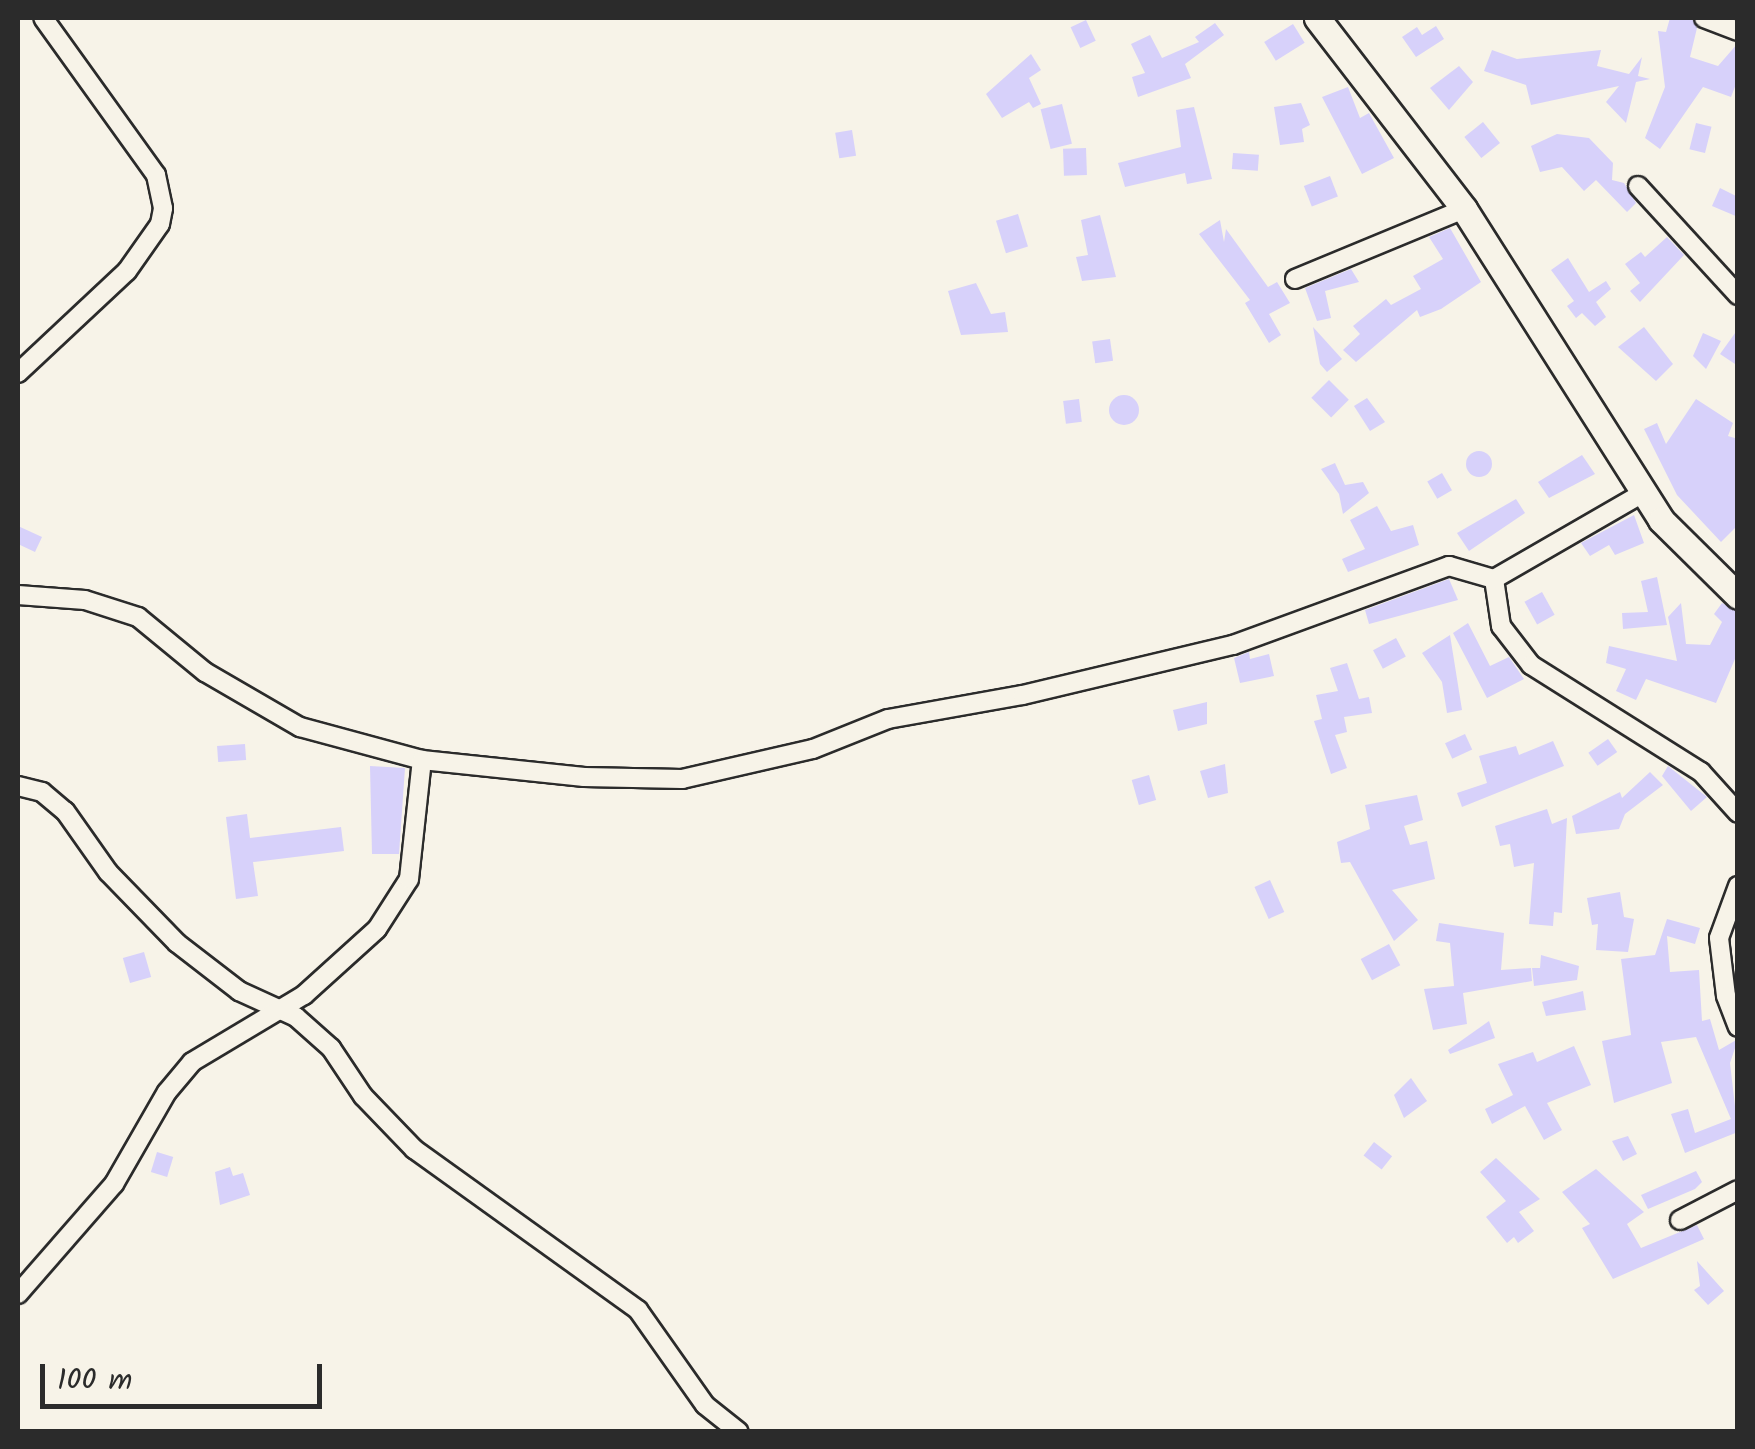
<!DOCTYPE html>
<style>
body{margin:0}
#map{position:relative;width:1755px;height:1449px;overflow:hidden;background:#f7f3e8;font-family:Kalam,sans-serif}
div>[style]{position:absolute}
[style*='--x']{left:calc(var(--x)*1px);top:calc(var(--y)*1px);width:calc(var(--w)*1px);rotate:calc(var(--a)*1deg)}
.building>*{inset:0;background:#d7d1fa;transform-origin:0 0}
.round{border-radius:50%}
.roads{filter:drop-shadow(2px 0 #2b2b2b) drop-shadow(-2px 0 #2b2b2b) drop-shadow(0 2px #2b2b2b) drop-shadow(0 -2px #2b2b2b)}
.street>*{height:18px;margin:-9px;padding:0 9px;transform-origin:9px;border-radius:9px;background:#f7f3e8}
.secondary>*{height:25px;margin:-12.5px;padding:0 12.5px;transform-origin:12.5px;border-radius:12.5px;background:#f7f3e8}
span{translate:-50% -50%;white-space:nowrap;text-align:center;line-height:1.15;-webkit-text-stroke:8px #f7f3e8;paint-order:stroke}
.frame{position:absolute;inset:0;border:20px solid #2b2b2b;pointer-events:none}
.scale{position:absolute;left:40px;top:1364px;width:282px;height:45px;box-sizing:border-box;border:5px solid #2b2b2b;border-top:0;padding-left:12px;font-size:30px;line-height:35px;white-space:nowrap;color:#2b2b2b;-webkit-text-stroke:8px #f7f3e8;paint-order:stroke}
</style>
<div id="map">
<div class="building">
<i style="clip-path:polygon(1670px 18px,1692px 18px,1697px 28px,1690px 57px,1718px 66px,1738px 43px,1738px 79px,1731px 97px,1703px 87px,1660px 149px,1645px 138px,1665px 87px,1658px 31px,1666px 32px)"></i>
<i style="left:1086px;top:20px;width:23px;height:17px;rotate:65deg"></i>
<i style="clip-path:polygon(1215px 23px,1224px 35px,1185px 64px,1191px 78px,1138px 97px,1132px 77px,1145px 73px,1131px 44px,1150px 35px,1162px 58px,1199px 42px,1195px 37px)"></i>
<i style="left:1293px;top:24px;width:22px;height:34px;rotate:58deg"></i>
<i style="clip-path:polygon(1436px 26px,1444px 39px,1416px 57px,1402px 37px,1417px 27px,1422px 35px)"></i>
<i style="clip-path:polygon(1492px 50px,1517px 59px,1601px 50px,1597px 66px,1629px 74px,1642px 57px,1638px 76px,1650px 79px,1636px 82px,1626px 123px,1606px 102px,1619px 86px,1531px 105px,1526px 85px,1484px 71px)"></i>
<i style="clip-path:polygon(1031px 54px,1041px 70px,1029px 78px,1041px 104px,1033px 108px,1029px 102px,1002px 118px,986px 94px)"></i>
<i style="clip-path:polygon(1459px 66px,1473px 82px,1449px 110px,1430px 88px)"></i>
<i style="clip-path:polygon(1348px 87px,1360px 118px,1369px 113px,1394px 158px,1362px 174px,1322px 97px)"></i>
<i style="clip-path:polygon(1301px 103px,1310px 125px,1302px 129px,1304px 142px,1280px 145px,1274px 107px)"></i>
<i style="left:1062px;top:104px;width:41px;height:22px;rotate:76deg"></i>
<i style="clip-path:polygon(1194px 107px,1212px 179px,1187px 184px,1185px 173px,1125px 187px,1118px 163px,1181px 147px,1176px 110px)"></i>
<i style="left:1483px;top:122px;width:27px;height:24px;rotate:51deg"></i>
<i style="left:1696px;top:123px;width:16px;height:27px;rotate:14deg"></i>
<i style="left:852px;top:130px;width:26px;height:17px;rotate:81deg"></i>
<i style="clip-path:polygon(1557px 134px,1589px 138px,1613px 163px,1612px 180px,1624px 183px,1636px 203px,1627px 212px,1596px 180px,1584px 191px,1562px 167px,1540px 172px,1531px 146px)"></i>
<i style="left:1086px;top:148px;width:27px;height:23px;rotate:88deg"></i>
<i style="left:1233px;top:153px;width:26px;height:16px;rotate:4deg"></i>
<i style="left:1330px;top:176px;width:22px;height:28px;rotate:69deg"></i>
<i style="clip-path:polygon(1720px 188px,1738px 197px,1738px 217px,1712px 206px)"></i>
<i style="left:1018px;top:214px;width:34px;height:23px;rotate:73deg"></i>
<i style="clip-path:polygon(1100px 215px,1116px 277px,1082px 281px,1076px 257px,1088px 255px,1081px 220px)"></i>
<i style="clip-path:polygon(1220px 220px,1224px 242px,1226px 229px,1268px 287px,1277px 282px,1290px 303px,1269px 314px,1281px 335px,1269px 343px,1245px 303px,1250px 300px,1199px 234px)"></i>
<i style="clip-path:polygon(1450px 228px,1481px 282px,1441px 309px,1420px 317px,1417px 310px,1356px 362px,1343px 350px,1360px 334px,1353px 326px,1386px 299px,1391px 305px,1421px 289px,1413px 276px,1443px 259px,1429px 237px)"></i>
<i style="clip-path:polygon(1667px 237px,1684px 255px,1640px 302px,1630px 291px,1640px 283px,1625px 264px,1641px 252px,1645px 257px)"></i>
<i style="clip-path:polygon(1568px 258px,1589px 292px,1606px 281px,1611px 289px,1596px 302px,1606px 317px,1595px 326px,1582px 313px,1576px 318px,1567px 306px,1574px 301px,1551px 270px)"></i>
<i style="clip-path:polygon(1351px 269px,1359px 282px,1325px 291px,1331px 318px,1317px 321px,1305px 288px)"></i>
<i style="clip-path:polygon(976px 283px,991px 314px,1005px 312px,1008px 332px,961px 335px,948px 291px)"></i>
<i style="clip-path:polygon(1313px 327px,1342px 359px,1327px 372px,1320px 364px)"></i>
<i style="clip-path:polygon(1644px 327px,1673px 364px,1656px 381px,1618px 347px)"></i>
<i style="clip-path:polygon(1738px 329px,1738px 366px,1720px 354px)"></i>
<i style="clip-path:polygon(1703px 333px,1721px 341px,1706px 369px,1693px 356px)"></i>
<i style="left:1110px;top:339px;width:22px;height:18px;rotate:82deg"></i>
<i style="left:1329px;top:380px;width:28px;height:25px;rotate:45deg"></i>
<i class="round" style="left:1109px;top:395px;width:30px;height:30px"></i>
<i style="clip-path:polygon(1367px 398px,1385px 422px,1370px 431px,1354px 406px)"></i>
<i style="left:1079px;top:399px;width:23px;height:16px;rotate:83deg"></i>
<i style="clip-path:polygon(1696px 399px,1733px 423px,1728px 436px,1738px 439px,1738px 525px,1721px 542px,1677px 495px,1644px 429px,1657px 423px,1666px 444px)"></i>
<i class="round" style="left:1466px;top:451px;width:26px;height:26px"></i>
<i style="clip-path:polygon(1582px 455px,1595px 474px,1549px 498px,1538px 482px)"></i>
<i style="clip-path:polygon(1335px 463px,1345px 485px,1363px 482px,1369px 493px,1343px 514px,1339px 494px,1321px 469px)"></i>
<i style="left:1442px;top:473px;width:20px;height:17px;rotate:60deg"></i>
<i style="clip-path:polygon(1516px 499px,1525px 513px,1469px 551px,1457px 533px)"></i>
<i style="clip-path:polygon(1377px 506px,1391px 531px,1413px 525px,1419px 545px,1348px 572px,1342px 559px,1365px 549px,1350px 520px)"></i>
<i style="clip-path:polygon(1634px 515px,1644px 543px,1615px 555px,1609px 545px,1590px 556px,1581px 543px)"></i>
<i style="clip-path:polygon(18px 526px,42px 537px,35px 552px,18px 544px)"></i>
<i style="clip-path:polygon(1657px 577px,1667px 625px,1623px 629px,1622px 613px,1648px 612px,1641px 581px)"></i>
<i style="clip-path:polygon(1449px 579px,1458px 600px,1369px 624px,1365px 610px)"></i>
<i style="left:1542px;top:592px;width:26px;height:20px;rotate:61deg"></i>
<i style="clip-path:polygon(1681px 603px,1686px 644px,1710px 645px,1722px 622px,1714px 614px,1722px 603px,1738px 612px,1738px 652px,1716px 703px,1646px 679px,1636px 700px,1616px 691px,1626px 669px,1606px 663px,1609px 646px,1677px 661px,1668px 617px)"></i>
<i style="clip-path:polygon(1468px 623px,1490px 666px,1509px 657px,1524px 679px,1487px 698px,1453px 633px)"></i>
<i style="clip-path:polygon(1450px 635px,1462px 710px,1447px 713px,1442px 682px,1422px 653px)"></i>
<i style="left:1396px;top:638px;width:21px;height:26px;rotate:62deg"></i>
<i style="clip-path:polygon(1249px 652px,1250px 659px,1269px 654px,1274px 676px,1240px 683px,1234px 658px)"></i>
<i style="clip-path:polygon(1347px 663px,1359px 699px,1369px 697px,1372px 713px,1344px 717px,1347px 732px,1335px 735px,1347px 768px,1331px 774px,1314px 721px,1322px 719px,1316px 695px,1338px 691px,1330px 668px)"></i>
<i style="clip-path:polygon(1207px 702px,1207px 724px,1178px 731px,1173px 710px)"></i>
<i style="left:1465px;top:734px;width:17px;height:22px;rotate:65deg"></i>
<i style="left:1608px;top:739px;width:16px;height:24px;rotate:55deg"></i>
<i style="clip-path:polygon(1553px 741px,1564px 766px,1462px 807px,1457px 793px,1487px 783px,1479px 756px,1516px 746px,1519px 755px)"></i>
<i style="left:245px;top:744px;width:16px;height:28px;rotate:86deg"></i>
<i style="clip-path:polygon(1225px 764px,1228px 793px,1208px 798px,1200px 771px)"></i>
<i style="clip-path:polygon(370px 766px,405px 768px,399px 854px,372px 854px)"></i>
<i style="clip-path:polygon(1668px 766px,1707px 797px,1691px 811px,1662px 776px)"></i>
<i style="clip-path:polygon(1650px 772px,1663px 785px,1625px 814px,1619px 829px,1576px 834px,1572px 816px,1620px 792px,1622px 798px)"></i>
<i style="left:1149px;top:775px;width:26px;height:18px;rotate:74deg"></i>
<i style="clip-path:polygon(1417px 795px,1423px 820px,1404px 826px,1410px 845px,1427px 841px,1435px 879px,1392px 890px,1418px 920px,1394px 941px,1350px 862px,1341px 863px,1337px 842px,1370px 829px,1365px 805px)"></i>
<i style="clip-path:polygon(1547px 809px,1552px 824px,1567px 818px,1562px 913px,1554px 912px,1553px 926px,1529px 924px,1534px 863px,1514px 867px,1510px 844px,1500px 846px,1495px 826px)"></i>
<i style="clip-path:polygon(247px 814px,250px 838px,341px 827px,344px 851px,253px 862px,258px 896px,236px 899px,226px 817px)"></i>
<i style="left:1270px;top:880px;width:35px;height:17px;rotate:66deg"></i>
<i style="clip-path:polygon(1620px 892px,1624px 917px,1634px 919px,1628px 952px,1596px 950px,1598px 924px,1592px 925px,1587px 898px)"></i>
<i style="clip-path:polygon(1667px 919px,1700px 928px,1695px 944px,1667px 936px,1670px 972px,1699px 970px,1702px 1021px,1710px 1019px,1719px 1050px,1738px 1039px,1730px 1063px,1738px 1132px,1685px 1153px,1671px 1114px,1688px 1109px,1695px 1133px,1731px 1119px,1696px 1037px,1661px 1042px,1672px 1083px,1614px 1103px,1602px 1041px,1631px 1035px,1621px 959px,1655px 955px)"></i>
<i style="clip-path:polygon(1439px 923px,1504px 933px,1501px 970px,1531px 968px,1532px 981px,1463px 993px,1467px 1024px,1433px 1030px,1424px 989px,1454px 986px,1450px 943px,1436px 941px)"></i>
<i style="left:1389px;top:944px;width:24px;height:32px;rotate:62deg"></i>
<i style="left:144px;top:952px;width:26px;height:22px;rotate:74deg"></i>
<i style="clip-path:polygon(1541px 955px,1579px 966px,1577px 980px,1534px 986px,1532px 968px,1540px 968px)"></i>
<i style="clip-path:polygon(1583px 991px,1586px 1010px,1546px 1016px,1542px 1002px)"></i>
<i style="clip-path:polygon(1489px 1021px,1495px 1038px,1450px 1054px,1448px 1050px)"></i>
<i style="clip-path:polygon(1574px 1046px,1591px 1085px,1547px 1103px,1562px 1130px,1544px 1140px,1525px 1106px,1492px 1124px,1485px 1109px,1513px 1095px,1498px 1064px,1533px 1052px,1537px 1062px)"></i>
<i style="clip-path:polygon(1411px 1078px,1427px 1101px,1404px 1118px,1394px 1095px)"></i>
<i style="clip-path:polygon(1628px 1136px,1637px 1154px,1623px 1161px,1612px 1141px)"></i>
<i style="left:1374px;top:1142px;width:23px;height:17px;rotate:38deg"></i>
<i style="left:157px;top:1152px;width:17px;height:21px;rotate:17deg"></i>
<i style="clip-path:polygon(1496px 1158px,1540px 1199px,1519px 1212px,1534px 1231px,1518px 1243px,1514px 1237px,1507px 1243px,1486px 1217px,1506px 1201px,1480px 1172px)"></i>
<i style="clip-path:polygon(230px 1167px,233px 1176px,243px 1173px,250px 1195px,220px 1205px,215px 1172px)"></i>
<i style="clip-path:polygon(1596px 1169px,1644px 1212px,1627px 1224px,1641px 1248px,1697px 1225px,1704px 1239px,1613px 1279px,1582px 1228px,1590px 1224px,1562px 1192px)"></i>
<i style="clip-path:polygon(1696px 1171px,1702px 1182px,1695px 1189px,1648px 1209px,1641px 1195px)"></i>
<i style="clip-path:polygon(1697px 1261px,1724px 1291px,1708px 1305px,1694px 1290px,1700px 1286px)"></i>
</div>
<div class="roads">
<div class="street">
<i style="--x:1704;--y:18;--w:36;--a:21"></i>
<i style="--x:1638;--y:186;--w:148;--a:47.5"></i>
<i style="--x:1295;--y:279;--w:183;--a:-22.5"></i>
<i style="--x:18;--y:373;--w:149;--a:-43.1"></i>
<i style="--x:127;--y:271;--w:57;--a:-54.9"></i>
<i style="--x:160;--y:224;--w:16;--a:-79"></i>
<i style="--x:163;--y:208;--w:34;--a:-102"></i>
<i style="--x:156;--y:175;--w:193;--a:-125.7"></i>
<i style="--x:1494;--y:579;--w:48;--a:81.5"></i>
<i style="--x:1501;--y:626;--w:49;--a:52.4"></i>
<i style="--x:1531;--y:665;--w:201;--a:32.2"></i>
<i style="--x:1701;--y:772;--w:55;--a:47.9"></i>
<i style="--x:18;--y:595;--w:67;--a:4.3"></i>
<i style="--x:85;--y:600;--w:56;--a:17.8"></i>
<i style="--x:138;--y:617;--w:87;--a:39.4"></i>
<i style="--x:205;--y:672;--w:110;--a:30.1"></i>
<i style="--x:300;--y:727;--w:126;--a:15.1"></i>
<i style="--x:422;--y:760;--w:163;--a:6"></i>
<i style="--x:584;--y:777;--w:98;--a:1.2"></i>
<i style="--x:682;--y:779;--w:134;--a:-12.9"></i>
<i style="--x:813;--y:749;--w:81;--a:-21.8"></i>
<i style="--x:888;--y:719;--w:137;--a:-10.1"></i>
<i style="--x:1023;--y:695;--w:216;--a:-13.4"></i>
<i style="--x:1233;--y:645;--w:230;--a:-20.1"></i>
<i style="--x:1449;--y:566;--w:47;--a:16.1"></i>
<i style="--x:1494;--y:579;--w:172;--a:-30"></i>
<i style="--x:18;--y:786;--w:25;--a:14"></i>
<i style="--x:42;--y:792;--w:30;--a:40"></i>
<i style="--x:65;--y:811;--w:75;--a:54.8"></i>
<i style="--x:108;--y:872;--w:99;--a:45.8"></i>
<i style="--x:177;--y:943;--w:78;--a:37.7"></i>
<i style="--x:239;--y:991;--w:63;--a:24.5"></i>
<i style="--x:296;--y:1017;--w:47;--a:41.5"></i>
<i style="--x:331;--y:1048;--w:58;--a:56.3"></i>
<i style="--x:363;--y:1096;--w:74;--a:46.1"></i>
<i style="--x:414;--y:1149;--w:276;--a:35.7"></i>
<i style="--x:638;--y:1310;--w:116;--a:54.8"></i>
<i style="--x:705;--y:1405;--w:43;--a:38.5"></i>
<i style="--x:1738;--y:886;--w:55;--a:110.1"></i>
<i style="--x:1719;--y:938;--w:58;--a:83.1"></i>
<i style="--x:1726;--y:996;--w:33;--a:69"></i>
<i style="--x:1680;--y:1220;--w:65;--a:-27.3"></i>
<i style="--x:18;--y:1294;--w:146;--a:-48.9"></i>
<i style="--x:114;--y:1184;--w:106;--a:-60.1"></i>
<i style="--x:167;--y:1092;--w:39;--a:-50"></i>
<i style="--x:192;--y:1062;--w:131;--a:-30.9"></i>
<i style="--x:304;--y:995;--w:98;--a:-42.1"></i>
<i style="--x:377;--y:929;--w:59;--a:-57.4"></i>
<i style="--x:409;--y:879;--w:120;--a:-83.8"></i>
</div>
<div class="secondary">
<i style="--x:1317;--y:18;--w:241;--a:52.4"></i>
<i style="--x:1464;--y:209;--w:368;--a:57.6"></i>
<i style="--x:1661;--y:520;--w:108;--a:44.6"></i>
</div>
</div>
<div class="frame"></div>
<div class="scale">100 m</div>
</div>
